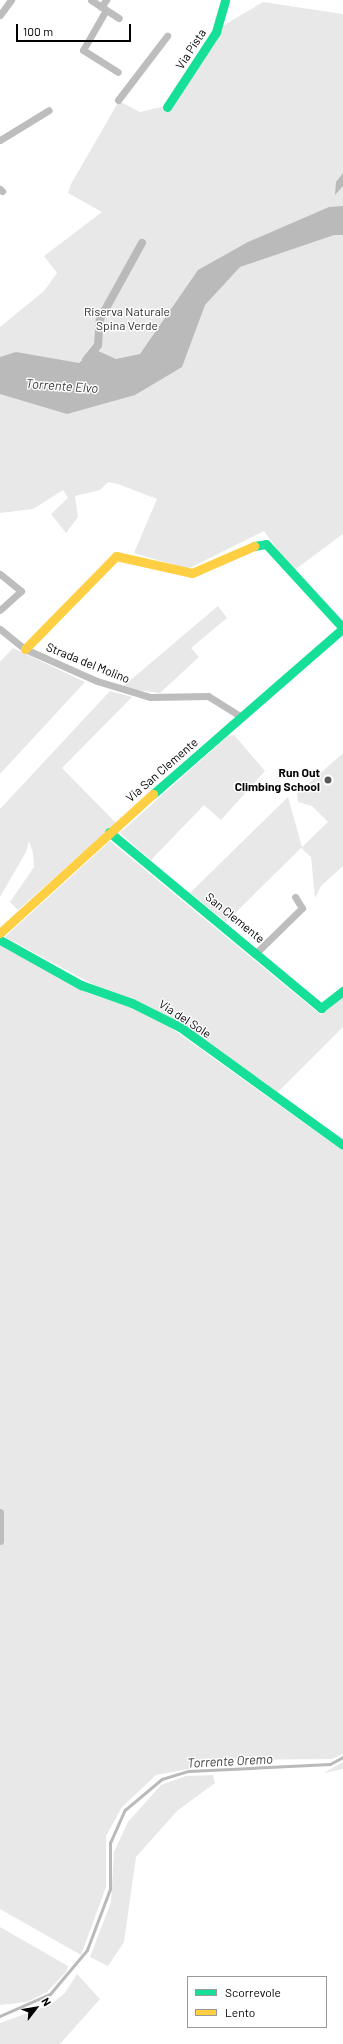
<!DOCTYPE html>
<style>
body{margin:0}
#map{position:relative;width:343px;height:2044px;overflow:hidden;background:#fff;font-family:Barlow,sans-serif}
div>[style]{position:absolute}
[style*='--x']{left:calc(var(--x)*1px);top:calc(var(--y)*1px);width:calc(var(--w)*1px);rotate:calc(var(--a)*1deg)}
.green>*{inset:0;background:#e8e8e8}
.water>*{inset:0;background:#bababa}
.stream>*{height:2.5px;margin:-1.25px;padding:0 1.25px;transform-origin:1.25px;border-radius:1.25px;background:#bababa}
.canal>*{height:8px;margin:-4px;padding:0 4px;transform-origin:4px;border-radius:4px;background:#bababa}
.street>*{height:7px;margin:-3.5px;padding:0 3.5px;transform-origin:3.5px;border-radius:3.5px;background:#bdbdbd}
.fast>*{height:9px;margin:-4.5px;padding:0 4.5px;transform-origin:4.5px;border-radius:4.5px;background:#16e098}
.slow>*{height:9px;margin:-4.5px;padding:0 4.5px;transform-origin:4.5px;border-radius:4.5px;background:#ffcf43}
.dots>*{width:11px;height:11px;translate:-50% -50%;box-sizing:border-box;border:2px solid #fff;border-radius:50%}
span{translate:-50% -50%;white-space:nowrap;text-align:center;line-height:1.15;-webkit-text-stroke:3px #fff;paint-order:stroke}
.street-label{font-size:12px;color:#000}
.park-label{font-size:12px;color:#2c2c2c}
.poi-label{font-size:12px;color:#000;font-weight:700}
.right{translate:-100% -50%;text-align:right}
.water-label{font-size:13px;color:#3d3d3d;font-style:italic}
.legend{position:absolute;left:187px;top:1976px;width:140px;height:52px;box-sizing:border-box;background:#fff;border:1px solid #999;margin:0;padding:5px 7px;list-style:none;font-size:12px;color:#000}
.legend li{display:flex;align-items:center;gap:8px;height:20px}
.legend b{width:20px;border:1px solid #999}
.north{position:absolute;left:16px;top:1988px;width:40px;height:40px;-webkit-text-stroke:3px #fff;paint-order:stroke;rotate:59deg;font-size:11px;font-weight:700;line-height:16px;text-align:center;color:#000}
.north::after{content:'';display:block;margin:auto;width:14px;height:18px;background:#000;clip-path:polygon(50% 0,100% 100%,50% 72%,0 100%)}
.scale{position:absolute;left:16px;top:24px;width:115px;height:18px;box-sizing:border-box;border:2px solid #000;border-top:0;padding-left:5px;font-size:12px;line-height:14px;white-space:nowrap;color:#000;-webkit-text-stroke:3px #fff;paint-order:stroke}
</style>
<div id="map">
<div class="green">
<i style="clip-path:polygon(263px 2px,343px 14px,343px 534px,293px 571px,264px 531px,188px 569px,134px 553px,157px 499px,118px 484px,108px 482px,100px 490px,75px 496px,78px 517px,66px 533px,51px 514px,68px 498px,63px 490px,33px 509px,0 513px,0 327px,44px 291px,57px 273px,44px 256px,102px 212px,68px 193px,71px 184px,119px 101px,140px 112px,170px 105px,221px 27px)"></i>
<i style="clip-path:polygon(218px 606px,227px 618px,191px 648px,199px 657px,160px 693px,121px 688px)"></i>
<i style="clip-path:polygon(13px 648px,85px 682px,0 774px,0 662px)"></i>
<i style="clip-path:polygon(110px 691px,132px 697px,62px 768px,116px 823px,18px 910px,10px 902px,34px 867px,33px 853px,29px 841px,26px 852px,0 897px,0 809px)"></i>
<i style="clip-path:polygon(234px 735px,265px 771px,221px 820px,204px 805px,151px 860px,120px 833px,228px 736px)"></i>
<i style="clip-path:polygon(343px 753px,343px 866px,321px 886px,315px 898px,311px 857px,301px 848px,226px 922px,190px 893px,288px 797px,302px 847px,328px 822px,312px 806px,298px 802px,297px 794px)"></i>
<i style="clip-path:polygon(110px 841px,321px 1015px,343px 996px,343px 1027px,277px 1093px,206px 1045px,5px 937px)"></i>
<i style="clip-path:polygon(0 945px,88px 993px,153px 1015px,343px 1151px,343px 1754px,332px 1759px,237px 1760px,156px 1775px,122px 1807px,106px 1836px,106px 1887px,81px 1955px,0 1909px)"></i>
<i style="clip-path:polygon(343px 1762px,343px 1769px,324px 1773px)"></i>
<i style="clip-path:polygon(213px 1775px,215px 1783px,177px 1811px,136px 1857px,124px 1942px,108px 1966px,90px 1957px,111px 1902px,114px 1852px,128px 1822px,161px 1785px,186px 1776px)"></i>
<i style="clip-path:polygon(0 1927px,68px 1966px,66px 1972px,47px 1992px,27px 2002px,0 2005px)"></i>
<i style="clip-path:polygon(77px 1974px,100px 1999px,60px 2044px,0 2044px,0 2023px,50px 2005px,65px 1993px)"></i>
</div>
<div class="water">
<i style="clip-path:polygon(343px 173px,343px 186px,335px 195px,336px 182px)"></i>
<i style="clip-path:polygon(343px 206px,343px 235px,334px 235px,240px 267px,205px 305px,182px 367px,135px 395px,67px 414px,0 394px,0 357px,16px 352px,79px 363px,96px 350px,116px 359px,140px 354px,198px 270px,248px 242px,329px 207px)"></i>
</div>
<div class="stream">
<i style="--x:0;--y:2016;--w:55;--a:-23.7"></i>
<i style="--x:50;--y:1994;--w:57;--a:-49.9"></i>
<i style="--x:87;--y:1950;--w:65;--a:-69.3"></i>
<i style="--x:110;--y:1889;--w:46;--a:-90"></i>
<i style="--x:110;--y:1843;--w:36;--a:-66"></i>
<i style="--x:125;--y:1810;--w:48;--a:-40"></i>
<i style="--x:162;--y:1779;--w:28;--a:-17"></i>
<i style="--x:189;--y:1771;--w:141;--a:-2.8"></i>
<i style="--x:330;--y:1764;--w:15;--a:-28"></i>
</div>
<div class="canal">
<i style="--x:86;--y:360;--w:19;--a:-51"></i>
<i style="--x:98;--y:345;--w:26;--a:-86"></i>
<i style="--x:100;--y:319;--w:87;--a:-61.1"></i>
</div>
<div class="street">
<i style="--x:91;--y:0;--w:33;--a:33"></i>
<i style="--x:101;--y:7;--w:9;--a:-54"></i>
<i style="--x:106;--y:10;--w:46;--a:119.9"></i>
<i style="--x:83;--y:50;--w:41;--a:32.2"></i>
<i style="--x:0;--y:15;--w:19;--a:-54"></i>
<i style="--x:118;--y:100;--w:81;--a:-52.6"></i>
<i style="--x:0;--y:140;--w:57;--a:-31.5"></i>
<i style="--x:0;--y:189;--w:3;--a:45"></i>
<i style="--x:0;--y:574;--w:27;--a:39"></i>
<i style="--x:21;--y:591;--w:28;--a:138"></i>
<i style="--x:0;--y:629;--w:32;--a:39"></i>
<i style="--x:25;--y:649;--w:79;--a:24"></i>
<i style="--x:97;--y:681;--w:55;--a:16.8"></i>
<i style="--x:150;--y:697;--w:58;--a:-1"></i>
<i style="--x:208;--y:696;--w:38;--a:32"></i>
<i style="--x:257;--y:952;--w:63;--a:-44.4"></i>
<i style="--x:302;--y:908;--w:13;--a:-122"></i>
<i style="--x:0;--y:1512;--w:29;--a:90"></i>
</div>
<div class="fast">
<i style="--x:167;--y:107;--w:90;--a:-56.8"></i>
<i style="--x:216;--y:32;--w:33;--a:-74"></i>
<i style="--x:254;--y:546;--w:12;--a:-9"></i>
<i style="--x:266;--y:544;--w:114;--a:47.5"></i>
<i style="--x:153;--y:794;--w:252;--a:-41.1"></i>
<i style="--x:109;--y:832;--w:276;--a:39.7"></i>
<i style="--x:321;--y:1008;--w:28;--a:-38"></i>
<i style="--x:0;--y:940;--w:93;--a:29.1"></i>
<i style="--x:81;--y:985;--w:54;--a:19.4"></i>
<i style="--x:132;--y:1003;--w:54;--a:26.6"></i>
<i style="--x:180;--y:1027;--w:201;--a:35.9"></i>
</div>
<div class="slow">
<i style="--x:25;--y:649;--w:130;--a:-45.6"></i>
<i style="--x:116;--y:556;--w:78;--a:12.6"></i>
<i style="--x:192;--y:573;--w:68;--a:-23.5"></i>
<i style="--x:0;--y:933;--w:207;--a:-42.3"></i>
</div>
<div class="dots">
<i style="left:328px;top:780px;background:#595959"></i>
</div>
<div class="street-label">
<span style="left:191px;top:49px;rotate:-57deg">Via Pista</span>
<span style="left:88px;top:663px;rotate:22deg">Strada del Molino</span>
<span style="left:162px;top:770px;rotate:-41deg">Via San Clemente</span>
<span style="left:235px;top:918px;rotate:39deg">San Clemente</span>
<span style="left:185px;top:1019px;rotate:33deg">Via del Sole</span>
</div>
<div class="park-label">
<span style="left:127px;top:319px">Riserva Naturale<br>Spina Verde</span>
</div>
<div class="poi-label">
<span class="right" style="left:320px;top:780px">Run Out<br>Climbing School</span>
</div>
<div class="water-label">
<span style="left:62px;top:386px;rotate:4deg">Torrente Elvo</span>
<span style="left:230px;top:1761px;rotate:-3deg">Torrente Oremo</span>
</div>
<ul class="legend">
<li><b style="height:5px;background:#16e098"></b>Scorrevole</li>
<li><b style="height:5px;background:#ffcf43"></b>Lento</li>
</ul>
<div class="north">N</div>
<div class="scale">100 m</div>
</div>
